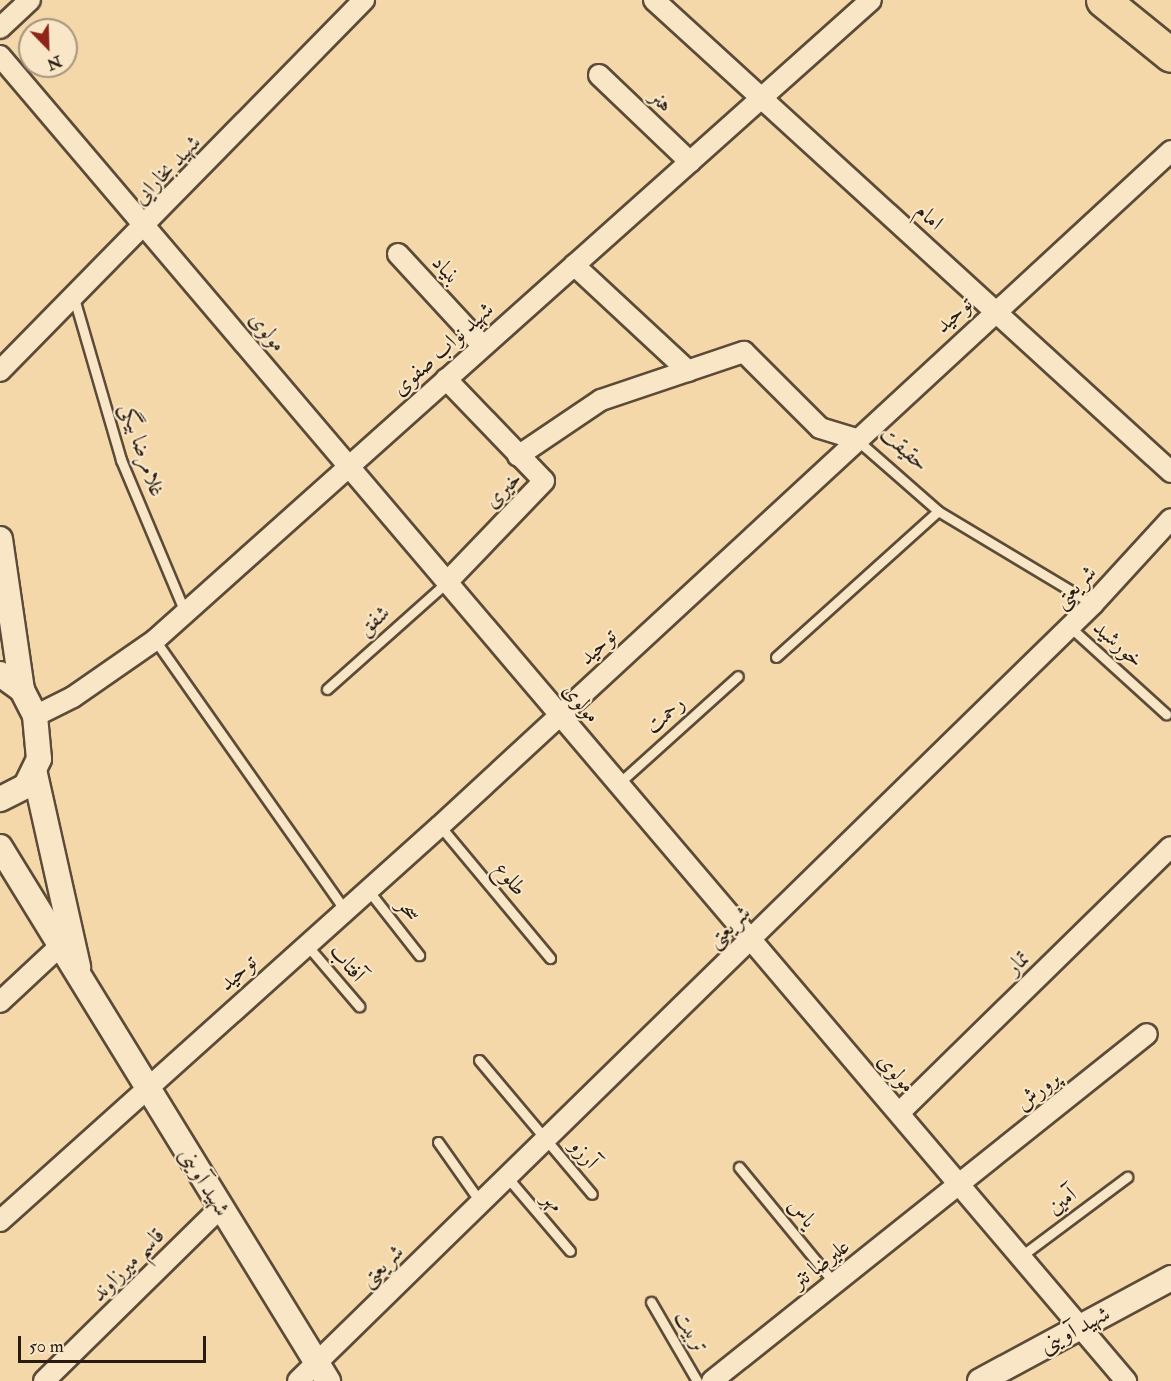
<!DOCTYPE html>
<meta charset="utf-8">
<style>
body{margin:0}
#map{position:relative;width:1171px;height:1381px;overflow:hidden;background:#f4d8a9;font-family:"IM FELL Double Pica",Amiri,serif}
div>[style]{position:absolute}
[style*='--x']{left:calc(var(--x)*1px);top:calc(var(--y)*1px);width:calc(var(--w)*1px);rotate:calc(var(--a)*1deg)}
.roads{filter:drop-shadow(2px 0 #5b4b38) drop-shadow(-2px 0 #5b4b38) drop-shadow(0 2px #5b4b38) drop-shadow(0 -2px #5b4b38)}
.service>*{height:9px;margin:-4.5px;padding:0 4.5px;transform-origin:4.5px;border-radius:4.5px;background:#f8e6c7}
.minor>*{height:20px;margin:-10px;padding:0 10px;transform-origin:10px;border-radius:10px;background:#f8e6c7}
.tertiary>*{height:24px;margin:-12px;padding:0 12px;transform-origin:12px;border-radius:12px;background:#f8e6c7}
.trunk>*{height:33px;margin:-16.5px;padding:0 16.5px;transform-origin:16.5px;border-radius:16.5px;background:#f4d8a9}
span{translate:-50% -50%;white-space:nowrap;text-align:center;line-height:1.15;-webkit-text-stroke:4.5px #f8e6c7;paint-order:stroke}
.street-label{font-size:22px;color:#281c12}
.north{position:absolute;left:18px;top:18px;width:60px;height:60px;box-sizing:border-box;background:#f8e6c7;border:2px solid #a5957f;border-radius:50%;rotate:157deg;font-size:16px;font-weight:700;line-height:24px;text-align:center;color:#281c12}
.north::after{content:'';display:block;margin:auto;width:21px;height:27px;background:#8f2418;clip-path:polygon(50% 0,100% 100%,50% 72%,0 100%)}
.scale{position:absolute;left:18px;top:1336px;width:188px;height:27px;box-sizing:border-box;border:3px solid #281c12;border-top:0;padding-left:8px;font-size:18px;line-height:21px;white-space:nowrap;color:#281c12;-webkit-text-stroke:4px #f8e6c7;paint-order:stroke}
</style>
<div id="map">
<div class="roads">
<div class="service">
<i style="--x:74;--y:298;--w:169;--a:73.8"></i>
<i style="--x:121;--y:460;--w:165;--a:67.2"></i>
<i style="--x:857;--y:440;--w:108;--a:41.2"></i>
<i style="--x:938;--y:511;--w:181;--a:31"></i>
<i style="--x:1070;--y:627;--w:130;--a:42.2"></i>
<i style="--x:155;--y:640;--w:330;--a:54.9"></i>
<i style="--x:776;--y:657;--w:218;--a:-42"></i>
<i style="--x:327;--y:689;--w:161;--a:-41.7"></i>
<i style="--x:618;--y:784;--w:161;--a:-42"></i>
<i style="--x:440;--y:826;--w:172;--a:50.2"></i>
<i style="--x:368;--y:890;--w:83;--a:51.9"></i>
<i style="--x:306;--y:944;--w:82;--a:49.5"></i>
<i style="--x:479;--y:1060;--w:175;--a:49.9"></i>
<i style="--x:438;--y:1142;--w:75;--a:54.8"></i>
<i style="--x:739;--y:1167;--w:151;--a:50.6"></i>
<i style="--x:507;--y:1177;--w:97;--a:49.6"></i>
<i style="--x:1020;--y:1257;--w:134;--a:-36.8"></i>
<i style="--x:651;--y:1302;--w:91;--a:59.8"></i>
</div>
<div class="minor">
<i style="--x:654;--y:0;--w:700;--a:42.39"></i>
<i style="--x:0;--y:28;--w:41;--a:-43"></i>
<i style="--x:0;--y:56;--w:1739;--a:49.64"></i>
<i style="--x:599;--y:75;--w:126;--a:43.7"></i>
<i style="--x:398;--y:254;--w:125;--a:47.3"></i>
<i style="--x:574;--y:265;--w:156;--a:42.9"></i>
<i style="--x:0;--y:371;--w:520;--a:-45.55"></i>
<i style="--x:446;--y:379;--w:141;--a:46.1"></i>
<i style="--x:544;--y:481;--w:140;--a:133.8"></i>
<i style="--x:518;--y:456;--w:100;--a:-34"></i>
<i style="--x:601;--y:400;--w:151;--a:-18.6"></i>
<i style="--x:744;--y:352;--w:107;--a:45"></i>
<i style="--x:820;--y:428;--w:38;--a:17"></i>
<i style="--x:35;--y:716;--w:42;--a:-26.6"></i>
<i style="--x:73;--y:697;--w:100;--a:-34.8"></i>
<i style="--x:155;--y:640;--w:960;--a:-41.79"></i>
<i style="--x:0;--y:1002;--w:81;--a:-43"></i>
<i style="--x:899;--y:1113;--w:380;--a:-44.4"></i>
<i style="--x:0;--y:1221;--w:591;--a:-41.92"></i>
<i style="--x:440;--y:826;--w:995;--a:-42.72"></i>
<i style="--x:44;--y:1381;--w:247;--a:-44.5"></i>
<i style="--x:298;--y:1381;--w:1112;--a:-44.34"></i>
<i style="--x:1093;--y:604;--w:115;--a:-47.5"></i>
<i style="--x:712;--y:1381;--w:556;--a:-38.58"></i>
</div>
<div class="tertiary">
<i style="--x:0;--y:539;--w:153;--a:81.7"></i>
<i style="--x:0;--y:674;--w:27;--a:36"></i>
<i style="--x:22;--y:690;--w:29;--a:63"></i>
<i style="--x:35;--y:716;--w:43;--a:84.7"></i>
<i style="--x:39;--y:759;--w:30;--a:116"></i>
<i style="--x:26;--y:786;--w:29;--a:153"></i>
<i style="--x:35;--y:774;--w:198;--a:77.4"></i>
<i style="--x:0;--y:847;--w:627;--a:58.44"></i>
<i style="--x:980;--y:1381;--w:217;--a:-28.3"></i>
</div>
<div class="trunk">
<i style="--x:1103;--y:0;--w:87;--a:39"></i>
</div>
</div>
<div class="street-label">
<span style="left:661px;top:101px;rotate:43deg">هنر</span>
<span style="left:167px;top:170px;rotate:-46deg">شهید بخارایی</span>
<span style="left:929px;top:217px;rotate:42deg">امام</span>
<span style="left:446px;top:270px;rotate:47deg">بنیاد</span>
<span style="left:954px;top:315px;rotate:-43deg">توحید</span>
<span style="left:267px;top:332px;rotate:50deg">مولوی</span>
<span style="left:443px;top:349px;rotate:-42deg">شهید نواب صفوی</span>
<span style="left:904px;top:449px;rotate:41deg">حقیقت</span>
<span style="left:142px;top:450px;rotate:71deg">غلامرضا بیگی</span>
<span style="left:503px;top:490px;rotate:-46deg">خیری</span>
<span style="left:1075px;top:587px;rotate:-46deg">شریعتی</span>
<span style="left:374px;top:621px;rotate:-42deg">شفق</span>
<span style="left:1118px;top:644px;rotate:42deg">خورشید</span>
<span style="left:598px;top:647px;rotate:-43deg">توحید</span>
<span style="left:581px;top:703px;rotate:50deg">مولوی</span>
<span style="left:665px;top:715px;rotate:-42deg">رحمت</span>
<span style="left:510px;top:879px;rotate:50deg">طلوع</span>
<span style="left:409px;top:910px;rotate:52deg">سحر</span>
<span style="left:729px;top:927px;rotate:-44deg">شریعتی</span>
<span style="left:347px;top:963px;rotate:50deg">آفتاب</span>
<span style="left:1018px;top:963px;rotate:-44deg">تمار</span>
<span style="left:238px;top:973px;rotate:-42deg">توحید</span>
<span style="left:896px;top:1073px;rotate:49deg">مولوی</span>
<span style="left:1038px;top:1091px;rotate:-39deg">پرورش</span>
<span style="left:584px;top:1154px;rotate:50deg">آرزو</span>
<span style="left:204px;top:1182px;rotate:58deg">شهید آوینی</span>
<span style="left:1062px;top:1201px;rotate:-37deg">آمین</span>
<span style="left:553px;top:1202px;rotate:50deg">مهر</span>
<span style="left:802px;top:1213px;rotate:51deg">یاس</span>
<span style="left:821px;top:1264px;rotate:-38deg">علیرضا تتر</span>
<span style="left:128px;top:1265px;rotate:-45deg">قاسم میرزاوند</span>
<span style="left:382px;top:1266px;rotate:-44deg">شریعتی</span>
<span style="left:1075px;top:1330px;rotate:-28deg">شهید آوینی</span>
<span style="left:691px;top:1332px;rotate:60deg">تربیت</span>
</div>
<div class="north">N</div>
<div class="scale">50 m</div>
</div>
